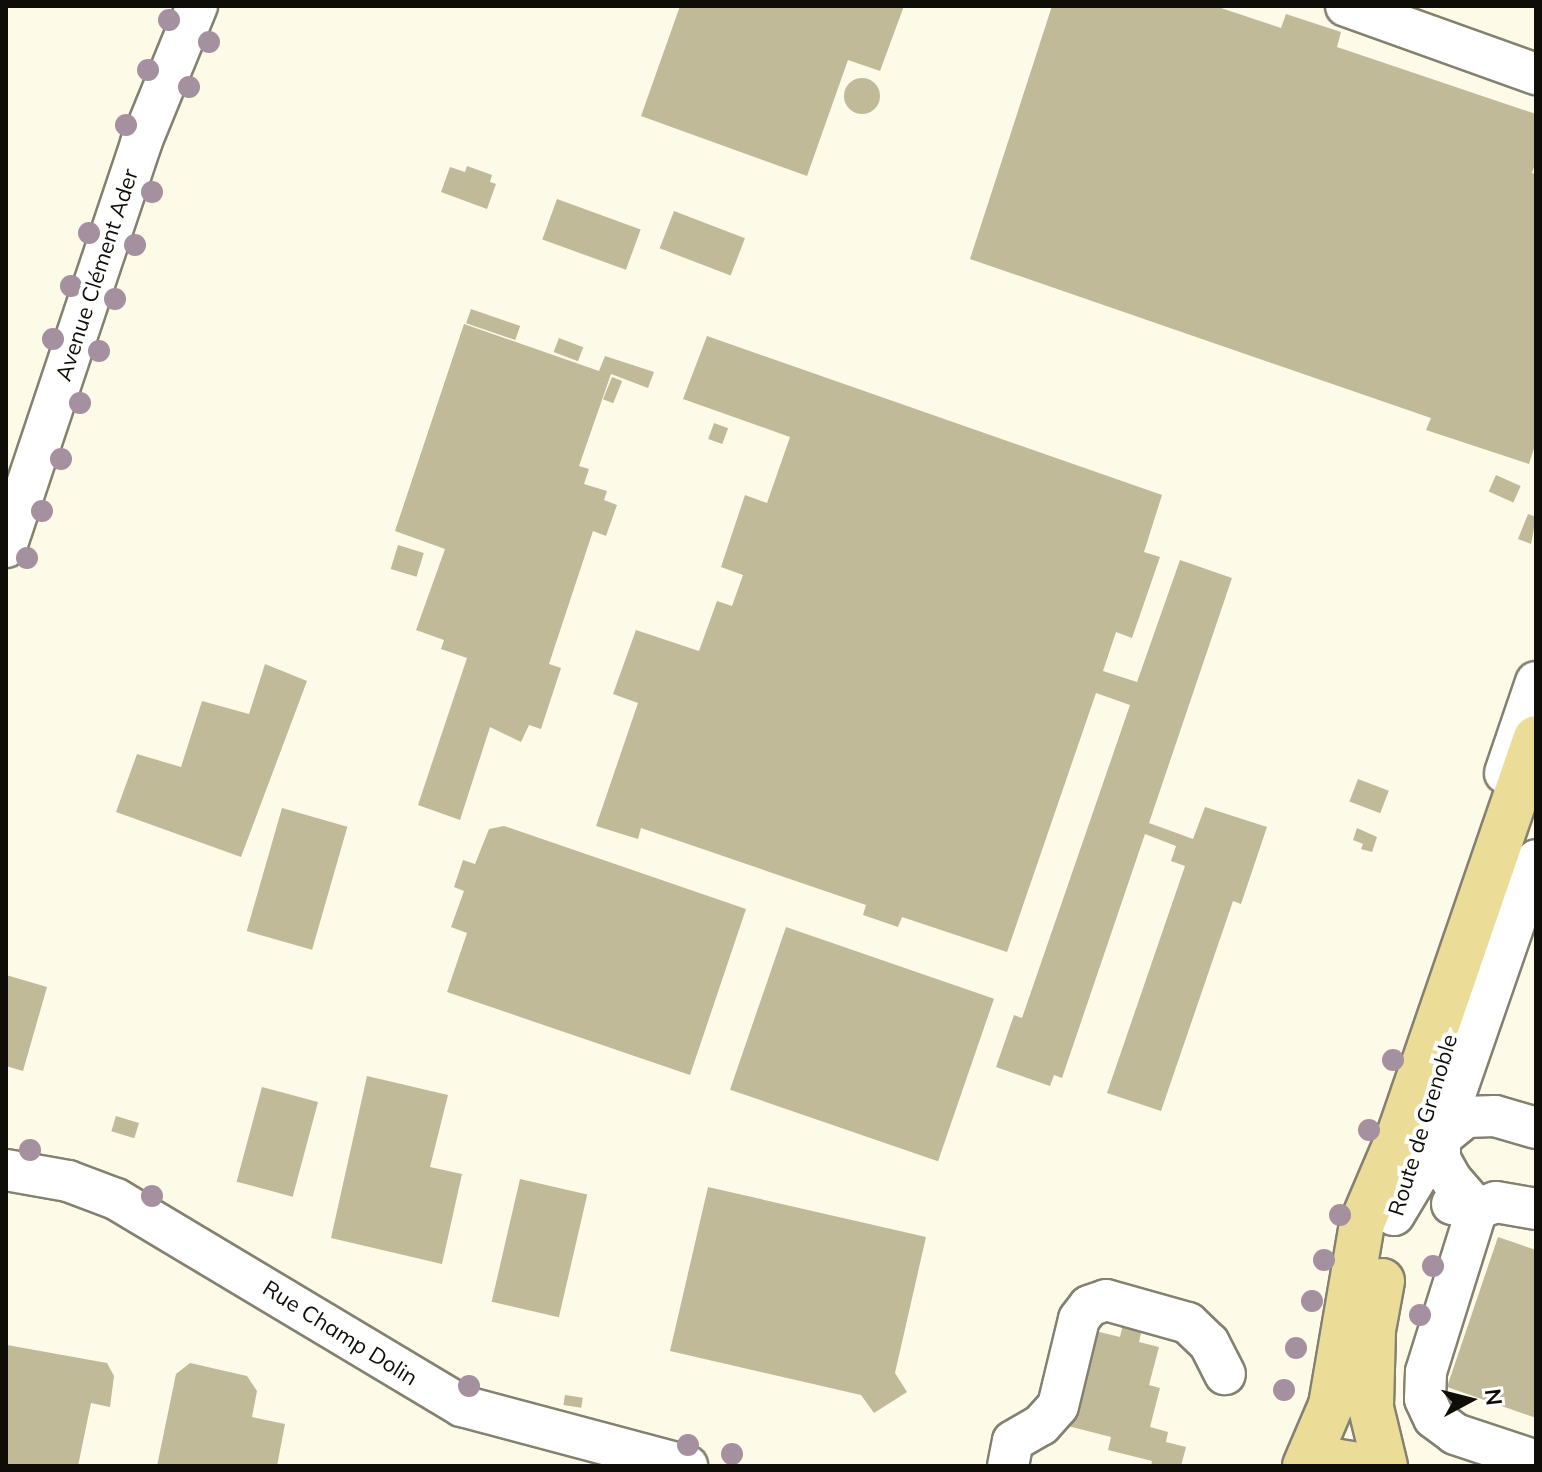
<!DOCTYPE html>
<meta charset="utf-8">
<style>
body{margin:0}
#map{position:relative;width:1542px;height:1472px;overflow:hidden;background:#fdfae7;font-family:Mulish,sans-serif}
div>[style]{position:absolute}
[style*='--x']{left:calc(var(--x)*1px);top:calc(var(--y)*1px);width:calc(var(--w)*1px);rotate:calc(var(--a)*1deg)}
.building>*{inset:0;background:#c0ba99;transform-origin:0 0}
.round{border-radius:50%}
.roads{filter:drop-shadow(2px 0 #848170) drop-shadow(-2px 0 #848170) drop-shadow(0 2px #848170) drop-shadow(0 -2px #848170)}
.minor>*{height:40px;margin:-20px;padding:0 20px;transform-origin:20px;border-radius:20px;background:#fff}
.major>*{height:44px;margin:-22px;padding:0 22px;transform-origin:22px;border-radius:22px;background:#ebdd98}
.trees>*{width:22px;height:22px;margin:-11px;border-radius:50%;background:#a4909e}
span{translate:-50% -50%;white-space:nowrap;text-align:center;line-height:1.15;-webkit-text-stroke:8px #fff;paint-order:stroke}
.street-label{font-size:22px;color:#0e0d07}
.frame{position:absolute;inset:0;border:8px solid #0e0d07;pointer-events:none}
.north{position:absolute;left:1430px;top:1360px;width:80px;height:80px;-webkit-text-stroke:6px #fff;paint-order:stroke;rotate:83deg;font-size:22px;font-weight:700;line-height:32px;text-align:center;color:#0e0d07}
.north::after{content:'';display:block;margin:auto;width:28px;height:36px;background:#0e0d07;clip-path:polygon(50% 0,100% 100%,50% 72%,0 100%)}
</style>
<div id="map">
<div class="building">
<i style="clip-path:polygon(680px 6px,904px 6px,880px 71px,848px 60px,807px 176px,641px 116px)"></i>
<i style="clip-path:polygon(1052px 6px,1215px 6px,1281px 28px,1286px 14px,1341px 32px,1337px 47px,1536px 114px,1536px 161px,1532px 173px,1536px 174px,1536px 442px,1529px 464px,1426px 430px,1431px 418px,970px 259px)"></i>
<i class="round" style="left:844px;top:78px;width:36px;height:36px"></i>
<i style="clip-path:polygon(467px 166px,492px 175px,490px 182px,496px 184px,487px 209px,441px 192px,450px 167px,465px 172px)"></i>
<i style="left:557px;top:199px;width:89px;height:43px;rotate:20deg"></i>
<i style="left:674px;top:211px;width:76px;height:40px;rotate:21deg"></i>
<i style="left:471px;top:309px;width:52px;height:15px;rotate:19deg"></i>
<i style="clip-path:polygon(464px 324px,599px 371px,605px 356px,654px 372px,648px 388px,611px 374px,579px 466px,589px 469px,584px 484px,607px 491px,604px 500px,617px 505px,606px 536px,593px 531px,549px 664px,561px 668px,541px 729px,529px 725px,521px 742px,490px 727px,460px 820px,418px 805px,467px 658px,441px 649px,444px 640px,416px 630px,445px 549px,395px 531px)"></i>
<i style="clip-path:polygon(707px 336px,1162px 495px,1144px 552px,1160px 557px,1132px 638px,1116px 632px,1103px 671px,1137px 682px,1180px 560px,1232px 578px,1149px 823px,1193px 839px,1205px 807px,1267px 827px,1241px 904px,1233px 901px,1161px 1111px,1107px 1093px,1185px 866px,1171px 861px,1176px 846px,1145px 834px,1062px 1078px,1054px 1075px,1050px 1086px,996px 1067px,1014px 1015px,1022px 1018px,1130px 705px,1096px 693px,1007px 952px,902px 917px,898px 927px,863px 915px,866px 905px,641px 828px,638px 839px,596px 826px,638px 703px,613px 694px,636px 630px,699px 651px,717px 601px,732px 606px,743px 575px,721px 567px,745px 495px,767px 503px,790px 437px,683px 399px)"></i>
<i style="left:559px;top:338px;width:26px;height:15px;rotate:21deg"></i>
<i style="left:612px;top:377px;width:11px;height:24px;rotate:22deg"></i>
<i style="left:714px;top:423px;width:15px;height:17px;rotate:20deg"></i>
<i style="left:1496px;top:475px;width:27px;height:18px;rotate:24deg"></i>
<i style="clip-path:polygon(1528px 514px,1536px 517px,1531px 544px,1518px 539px)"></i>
<i style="left:398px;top:545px;width:27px;height:25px;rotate:17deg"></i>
<i style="clip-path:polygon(265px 664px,307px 681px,241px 857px,116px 812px,137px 754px,181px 767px,202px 701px,249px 714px)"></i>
<i style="left:1358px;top:779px;width:33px;height:24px;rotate:21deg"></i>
<i style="left:282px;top:808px;width:68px;height:128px;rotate:16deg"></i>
<i style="clip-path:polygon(504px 826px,746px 909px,690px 1075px,447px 992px,467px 933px,451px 927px,464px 891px,454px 887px,463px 860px,475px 864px,489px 829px)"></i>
<i style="clip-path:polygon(1357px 828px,1377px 837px,1372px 852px,1361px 849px,1363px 844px,1353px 840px)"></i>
<i style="left:786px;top:927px;width:220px;height:172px;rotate:19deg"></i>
<i style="clip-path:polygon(6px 975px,47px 987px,23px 1071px,6px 1066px)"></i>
<i style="clip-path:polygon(367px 1076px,448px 1095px,430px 1167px,462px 1174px,442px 1264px,331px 1238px)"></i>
<i style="left:262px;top:1087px;width:58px;height:98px;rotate:15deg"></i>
<i style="left:116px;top:1116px;width:24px;height:16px;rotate:17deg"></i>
<i style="left:520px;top:1179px;width:69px;height:126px;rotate:13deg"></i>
<i style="clip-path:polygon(708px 1187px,926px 1237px,895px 1373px,907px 1392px,874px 1413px,861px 1395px,670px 1351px)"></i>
<i style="clip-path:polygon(1498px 1237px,1536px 1250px,1536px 1418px,1447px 1387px)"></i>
<i style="clip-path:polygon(1125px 1315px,1144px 1320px,1139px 1342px,1159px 1347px,1149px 1385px,1160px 1388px,1150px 1427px,1168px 1432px,1166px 1442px,1186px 1447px,1181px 1466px,1151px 1466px,1152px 1461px,1108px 1450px,1111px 1437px,1064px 1425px,1083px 1328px,1120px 1337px)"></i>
<i style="clip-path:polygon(7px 1345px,107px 1363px,114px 1376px,110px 1407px,91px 1403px,78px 1466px,6px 1466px)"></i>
<i style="clip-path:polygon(190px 1363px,247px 1376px,257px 1391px,252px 1417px,285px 1424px,277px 1466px,157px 1466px,176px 1374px)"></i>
<i style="left:565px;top:1395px;width:18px;height:10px;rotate:9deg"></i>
</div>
<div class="roads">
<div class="minor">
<i style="--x:1346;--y:6;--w:202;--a:19.7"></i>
<i style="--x:6;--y:547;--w:426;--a:-71.5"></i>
<i style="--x:141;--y:143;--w:148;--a:-67.8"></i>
<i style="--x:1505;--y:773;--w:96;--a:-71.2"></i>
<i style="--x:6;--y:1170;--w:63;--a:10.1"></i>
<i style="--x:68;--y:1181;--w:51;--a:20.6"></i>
<i style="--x:116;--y:1199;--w:403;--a:30.9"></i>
<i style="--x:462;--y:1406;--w:233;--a:14.9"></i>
<i style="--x:1452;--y:1204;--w:25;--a:11"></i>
<i style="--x:1477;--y:1209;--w:20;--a:-20"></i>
<i style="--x:1496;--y:1202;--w:41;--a:9.9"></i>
<i style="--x:1477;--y:1209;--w:40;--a:-131"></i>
<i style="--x:1451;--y:1179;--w:23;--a:-119"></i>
<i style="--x:1440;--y:1159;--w:21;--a:-90"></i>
<i style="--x:1440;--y:1138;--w:294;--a:-70.9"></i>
<i style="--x:1477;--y:1209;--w:171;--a:107.4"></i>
<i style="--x:1426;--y:1372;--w:27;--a:92"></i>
<i style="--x:1425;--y:1399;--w:21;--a:65"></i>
<i style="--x:1434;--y:1418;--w:26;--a:37"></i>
<i style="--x:1455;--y:1434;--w:85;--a:18.4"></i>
<i style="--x:1394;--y:1215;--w:90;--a:-59.1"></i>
<i style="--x:1440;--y:1138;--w:33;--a:-39"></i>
<i style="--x:1466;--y:1117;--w:29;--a:-2"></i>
<i style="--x:1495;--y:1116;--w:43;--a:16.3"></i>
<i style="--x:1008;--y:1466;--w:25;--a:-79"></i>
<i style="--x:1013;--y:1441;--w:32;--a:-30"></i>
<i style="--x:1041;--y:1425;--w:25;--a:-48"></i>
<i style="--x:1058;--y:1406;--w:89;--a:-76.4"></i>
<i style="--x:1079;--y:1319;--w:16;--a:-52"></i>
<i style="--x:1089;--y:1306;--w:18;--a:-19"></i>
<i style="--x:1106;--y:1300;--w:85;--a:15.7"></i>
<i style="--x:1188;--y:1323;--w:29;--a:44"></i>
<i style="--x:1209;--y:1343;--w:35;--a:63"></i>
</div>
<div class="major">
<i style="--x:1382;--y:1281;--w:50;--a:100.4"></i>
<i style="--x:1373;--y:1330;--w:78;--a:91.5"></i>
<i style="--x:1371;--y:1408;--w:60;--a:76.4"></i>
<i style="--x:1305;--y:1466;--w:66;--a:-66.9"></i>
<i style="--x:1331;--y:1405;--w:185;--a:-80.3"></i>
<i style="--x:1362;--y:1223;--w:89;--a:-66.9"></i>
<i style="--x:1397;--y:1141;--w:426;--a:-71"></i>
<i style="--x:1313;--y:1466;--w:21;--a:-14"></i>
<i style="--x:1333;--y:1461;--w:33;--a:9"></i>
</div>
</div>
<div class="trees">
<i style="left:169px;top:20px"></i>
<i style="left:209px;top:42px"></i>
<i style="left:148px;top:70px"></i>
<i style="left:189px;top:87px"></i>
<i style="left:126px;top:125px"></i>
<i style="left:152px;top:192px"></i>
<i style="left:89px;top:233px"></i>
<i style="left:135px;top:245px"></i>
<i style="left:71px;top:286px"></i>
<i style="left:115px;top:299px"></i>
<i style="left:53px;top:339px"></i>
<i style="left:99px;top:351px"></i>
<i style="left:80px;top:403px"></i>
<i style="left:61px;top:459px"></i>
<i style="left:42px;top:511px"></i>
<i style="left:27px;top:558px"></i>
<i style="left:1393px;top:1060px"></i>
<i style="left:1369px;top:1130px"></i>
<i style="left:30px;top:1150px"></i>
<i style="left:152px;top:1196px"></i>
<i style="left:1340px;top:1215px"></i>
<i style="left:1324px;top:1260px"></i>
<i style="left:1433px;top:1266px"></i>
<i style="left:1312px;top:1301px"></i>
<i style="left:1420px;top:1315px"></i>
<i style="left:1296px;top:1348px"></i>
<i style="left:469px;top:1386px"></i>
<i style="left:1284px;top:1390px"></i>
<i style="left:688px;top:1445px"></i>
<i style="left:732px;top:1454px"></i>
</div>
<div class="street-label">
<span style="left:97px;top:275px;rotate:-72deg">Avenue Clément Ader</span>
<span style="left:1423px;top:1125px;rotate:-73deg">Route de Grenoble</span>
<span style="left:340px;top:1333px;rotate:32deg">Rue Champ Dolin</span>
</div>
<div class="frame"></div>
<div class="north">N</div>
</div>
